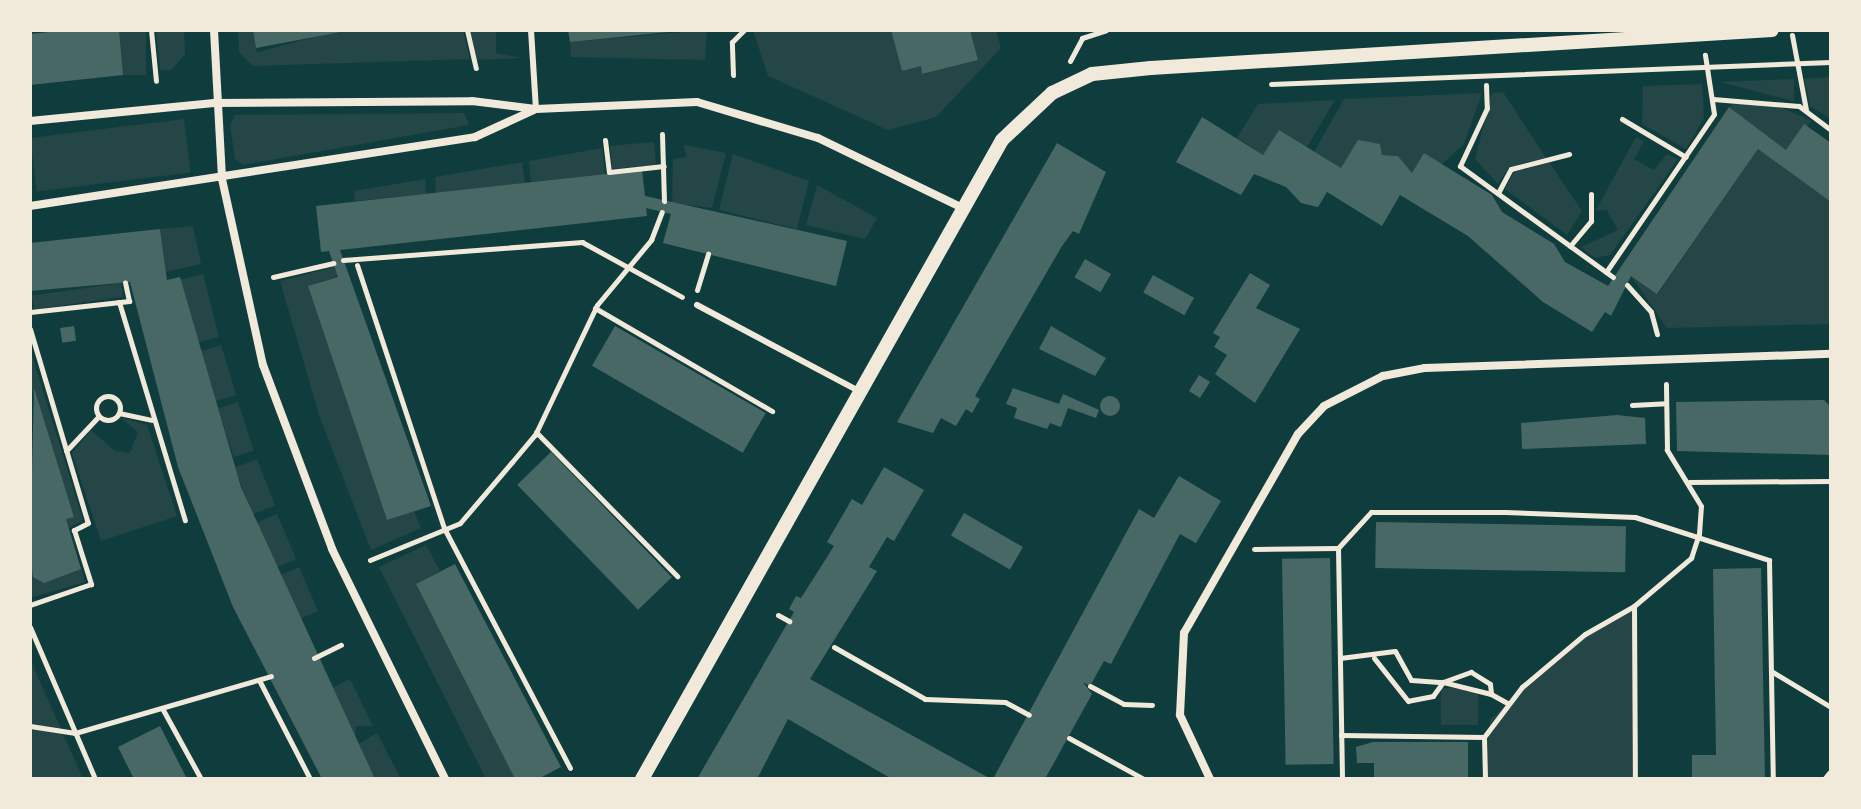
<!DOCTYPE html>
<style>
body{margin:0}
#map{position:relative;width:1861px;height:809px;overflow:hidden;background:#0f3d3e;font-family:"Roboto Condensed",sans-serif}
div>[style]{position:absolute}
[style*='--x']{left:calc(var(--x)*1px);top:calc(var(--y)*1px);width:calc(var(--w)*1px);rotate:calc(var(--a)*1deg)}
.green>*{inset:0;background:#244646;transform-origin:0 0}
.building>*{inset:0;background:#486865;transform-origin:0 0}
.round{border-radius:50%}
.path>*{height:5px;margin:-2.5px;padding:0 2.5px;transform-origin:2.5px;border-radius:2.5px;background:#f1e9da}
.path>.ring{margin:-2.5px;padding:0;box-sizing:content-box;background:none;border:5px solid #f1e9da;border-radius:50%}
.service>*{height:6px;margin:-3px;padding:0 3px;transform-origin:3px;border-radius:3px;background:#f1e9da}
.minor>*{height:8px;margin:-4px;padding:0 4px;transform-origin:4px;border-radius:4px;background:#f1e9da}
.tertiary>*{height:14px;margin:-7px;padding:0 7px;transform-origin:7px;border-radius:7px;background:#f1e9da}
span{translate:-50% -50%;white-space:nowrap;text-align:center;line-height:1.15;-webkit-text-stroke:6px #f1e9da;paint-order:stroke}
.frame{position:absolute;inset:0;border:32px solid #f1e9da;pointer-events:none}
</style>
<div id="map">
<div class="green">
<i style="left:119px;top:30px;width:27px;height:45px"></i>
<i style="clip-path:polygon(156px 30px,184px 30px,185px 54px,171px 70px,160px 70px)"></i>
<i style="clip-path:polygon(238px 30px,253px 30px,257px 52px,342px 30px,463px 30px,470px 59px,253px 66px,239px 52px)"></i>
<i style="clip-path:polygon(470px 30px,496px 30px,496px 53px,520px 58px,477px 60px)"></i>
<i style="clip-path:polygon(707px 30px,705px 60px,571px 57px,570px 42px)"></i>
<i style="clip-path:polygon(753px 30px,891px 30px,902px 71px,921px 66px,923px 74px,978px 60px,970px 30px,996px 30px,1001px 48px,936px 117px,888px 130px,768px 76px)"></i>
<i style="clip-path:polygon(1831px 77px,1831px 119px,1810px 106px,1804px 79px)"></i>
<i style="clip-path:polygon(1794px 79px,1794px 101px,1720px 82px)"></i>
<i style="clip-path:polygon(1702px 84px,1704px 118px,1686px 149px,1642px 124px,1643px 86px)"></i>
<i style="clip-path:polygon(1503px 92px,1546px 158px,1509px 167px,1498px 184px,1475px 159px,1492px 93px)"></i>
<i style="clip-path:polygon(1482px 93px,1464px 144px,1442px 164px,1412px 173px,1398px 156px,1382px 155px,1380px 144px,1341px 168px,1314px 152px,1344px 99px)"></i>
<i style="clip-path:polygon(1335px 100px,1307px 147px,1279px 130px,1263px 155px,1237px 138px,1258px 104px)"></i>
<i style="clip-path:polygon(1738px 100px,1783px 108px,1812px 121px,1786px 150px,1729px 107px)"></i>
<i style="clip-path:polygon(464px 113px,469px 125px,243px 165px,235px 159px,230px 125px,235px 115px)"></i>
<i style="left:184px;top:119px;width:54px;height:155px;rotate:83deg"></i>
<i style="clip-path:polygon(1636px 137px,1644px 141px,1634px 159px,1654px 170px,1667px 154px,1678px 159px,1610px 255px,1595px 258px,1581px 247px,1618px 230px,1607px 210px,1596px 210px)"></i>
<i style="left:654px;top:142px;width:23px;height:44px;rotate:85deg"></i>
<i style="clip-path:polygon(684px 145px,726px 153px,712px 208px,672px 203px,673px 159px,686px 157px)"></i>
<i style="clip-path:polygon(602px 148px,605px 174px,531px 182px,529px 161px)"></i>
<i style="clip-path:polygon(1758px 149px,1831px 202px,1831px 324px,1667px 328px,1631px 276px,1658px 294px)"></i>
<i style="clip-path:polygon(733px 154px,809px 181px,797px 229px,719px 210px)"></i>
<i style="clip-path:polygon(522px 162px,525px 183px,436px 193px,435px 177px)"></i>
<i style="clip-path:polygon(1549px 162px,1582px 211px,1567px 235px,1505px 189px,1514px 172px)"></i>
<i style="clip-path:polygon(425px 179px,426px 194px,355px 201px,354px 191px)"></i>
<i style="clip-path:polygon(817px 185px,877px 218px,865px 239px,806px 225px)"></i>
<i style="clip-path:polygon(193px 226px,201px 264px,166px 272px,160px 229px)"></i>
<i style="clip-path:polygon(334px 267px,338px 276px,309px 286px,387px 520px,414px 511px,421px 528px,371px 550px,320px 418px,280px 281px)"></i>
<i style="left:203px;top:274px;width:65px;height:24px;rotate:76deg"></i>
<i style="left:121px;top:283px;width:14px;height:90px;rotate:82deg"></i>
<i style="left:221px;top:345px;width:52px;height:21px;rotate:73deg"></i>
<i style="clip-path:polygon(30px 349px,83px 520px,69px 528px,66px 519px,74px 516px,30px 385px)"></i>
<i style="left:238px;top:402px;width:51px;height:21px;rotate:72deg"></i>
<i style="clip-path:polygon(121px 418px,147px 425px,177px 516px,101px 541px,72px 453px,91px 430px,115px 451px,130px 453px,138px 432px)"></i>
<i style="left:257px;top:459px;width:50px;height:24px;rotate:69deg"></i>
<i style="left:277px;top:514px;width:49px;height:23px;rotate:67deg"></i>
<i style="clip-path:polygon(426px 545px,440px 571px,416px 584px,515px 779px,486px 779px,379px 567px)"></i>
<i style="clip-path:polygon(30px 553px,35px 567px,81px 569px,85px 582px,30px 598px)"></i>
<i style="clip-path:polygon(299px 567px,318px 611px,297px 620px,281px 575px)"></i>
<i style="clip-path:polygon(1634px 606px,1635px 779px,1485px 779px,1490px 720px,1585px 634px)"></i>
<i style="clip-path:polygon(30px 659px,83px 779px,30px 779px)"></i>
<i style="clip-path:polygon(350px 679px,373px 726px,356px 726px,355px 736px,329px 690px)"></i>
<i style="left:1441px;top:688px;width:37px;height:37px"></i>
<i style="clip-path:polygon(377px 733px,401px 779px,375px 779px,357px 745px)"></i>
</div>
<div class="building">
<i style="clip-path:polygon(70px 30px,119px 30px,123px 75px,30px 85px,30px 34px)"></i>
<i style="clip-path:polygon(253px 30px,346px 30px,346px 31px,256px 48px)"></i>
<i style="clip-path:polygon(568px 30px,677px 30px,678px 31px,570px 42px)"></i>
<i style="clip-path:polygon(891px 30px,970px 30px,978px 60px,922px 74px,921px 66px,902px 71px)"></i>
<i style="clip-path:polygon(1729px 107px,1786px 150px,1804px 124px,1831px 143px,1831px 202px,1758px 149px,1657px 294px,1631px 276px,1611px 316px,1605px 312px,1592px 332px,1543px 302px,1468px 236px,1400px 195px,1382px 226px,1327px 192px,1318px 207px,1301px 203px,1286px 187px,1254px 174px,1241px 195px,1176px 162px,1202px 117px,1263px 155px,1279px 130px,1341px 168px,1358px 140px,1380px 144px,1382px 155px,1398px 156px,1412px 173px,1424px 153px,1492px 195px,1502px 212px,1554px 244px,1565px 262px,1608px 286px)"></i>
<i style="clip-path:polygon(1057px 143px,1106px 172px,1079px 234px,1073px 231px,1062px 246px,975px 396px,980px 399px,972px 413px,966px 409px,956px 426px,941px 418px,933px 433px,897px 422px)"></i>
<i style="clip-path:polygon(642px 170px,645px 196px,847px 241px,836px 286px,663px 243px,671px 214px,646px 208px,647px 216px,340px 250px,431px 506px,387px 520px,308px 286px,338px 277px,329px 251px,321px 252px,316px 206px)"></i>
<i style="clip-path:polygon(160px 229px,167px 280px,180px 277px,241px 487px,375px 779px,322px 779px,233px 607px,178px 467px,130px 282px,30px 291px,30px 243px)"></i>
<i style="left:1085px;top:259px;width:30px;height:21px;rotate:30deg"></i>
<i style="clip-path:polygon(1250px 273px,1270px 285px,1256px 308px,1300px 329px,1255px 403px,1215px 374px,1227px 355px,1214px 347px,1220px 337px,1213px 333px)"></i>
<i style="left:1153px;top:275px;width:47px;height:20px;rotate:29deg"></i>
<i style="left:74px;top:326px;width:15px;height:14px;rotate:82deg"></i>
<i style="left:615px;top:326px;width:174px;height:46px;rotate:30deg"></i>
<i style="clip-path:polygon(1051px 326px,1106px 358px,1095px 376px,1039px 349px)"></i>
<i style="left:1199px;top:375px;width:13px;height:19px;rotate:32deg"></i>
<i style="clip-path:polygon(34px 388px,74px 517px,66px 519px,81px 569px,44px 583px,33px 577px,30px 553px)"></i>
<i style="clip-path:polygon(1013px 388px,1059px 404px,1063px 394px,1099px 410px,1096px 418px,1068px 408px,1061px 427px,1050px 423px,1047px 429px,1014px 418px,1017px 408px,1006px 404px)"></i>
<i class="round" style="left:1100px;top:396px;width:20px;height:20px"></i>
<i style="clip-path:polygon(1824px 400px,1831px 407px,1831px 455px,1677px 451px,1676px 402px)"></i>
<i style="clip-path:polygon(1617px 415px,1645px 418px,1646px 444px,1522px 449px,1521px 423px)"></i>
<i style="left:551px;top:452px;width:174px;height:47px;rotate:46deg"></i>
<i style="clip-path:polygon(884px 467px,924px 490px,894px 541px,887px 537px,869px 567px,877px 571px,810px 679px,991px 779px,892px 779px,788px 719px,757px 779px,697px 779px,794px 612px,789px 609px,796px 596px,801px 598px,834px 546px,827px 542px,852px 499px,862px 505px)"></i>
<i style="clip-path:polygon(1179px 476px,1221px 501px,1196px 543px,1180px 534px,1111px 664px,1104px 661px,1090px 686px,1083px 682px,1092px 694px,1045px 779px,993px 779px,1139px 509px,1154px 518px)"></i>
<i style="left:964px;top:513px;width:68px;height:26px;rotate:30deg"></i>
<i style="left:1376px;top:522px;width:250px;height:46px;rotate:1deg"></i>
<i style="left:1330px;top:558px;width:206px;height:48px;rotate:89deg"></i>
<i style="clip-path:polygon(455px 564px,561px 767px,538px 779px,515px 779px,416px 584px)"></i>
<i style="clip-path:polygon(1761px 568px,1765px 779px,1692px 779px,1692px 755px,1716px 755px,1713px 569px)"></i>
<i style="clip-path:polygon(160px 726px,187px 779px,134px 779px,118px 747px)"></i>
<i style="clip-path:polygon(1373px 742px,1468px 742px,1468px 779px,1374px 779px,1374px 763px,1357px 763px,1356px 747px)"></i>
</div>
<div class="path">
<i style="--x:151;--y:30;--w:51;--a:84.4"></i>
<i style="--x:467;--y:30;--w:39;--a:77"></i>
<i style="--x:1792;--y:35;--w:76;--a:79.4"></i>
<i style="--x:1070;--y:61;--w:26;--a:-62"></i>
<i style="--x:1082;--y:38;--w:25;--a:-18"></i>
<i style="--x:733;--y:75;--w:33;--a:-92"></i>
<i style="--x:732;--y:42;--w:17;--a:-45"></i>
<i style="--x:1271;--y:84;--w:560;--a:-2.25"></i>
<i style="--x:1486;--y:85;--w:23;--a:88"></i>
<i style="--x:1487;--y:108;--w:64;--a:115"></i>
<i style="--x:1460;--y:166;--w:189;--a:36"></i>
<i style="--x:1713;--y:99;--w:86;--a:4.7"></i>
<i style="--x:1799;--y:106;--w:40;--a:37"></i>
<i style="--x:1622;--y:119;--w:74;--a:30.7"></i>
<i style="--x:662;--y:134;--w:67;--a:88.3"></i>
<i style="--x:605;--y:140;--w:32;--a:83"></i>
<i style="--x:609;--y:172;--w:55;--a:-6.2"></i>
<i style="--x:1498;--y:193;--w:27;--a:-62"></i>
<i style="--x:1511;--y:169;--w:60;--a:-14.5"></i>
<i style="--x:1570;--y:246;--w:33;--a:-50"></i>
<i style="--x:1591;--y:221;--w:27;--a:-90"></i>
<i style="--x:343;--y:260;--w:240;--a:-4.3"></i>
<i style="--x:582;--y:242;--w:114;--a:28.8"></i>
<i style="--x:357;--y:265;--w:277;--a:71.7"></i>
<i style="--x:444;--y:528;--w:271;--a:62.3"></i>
<i style="--x:1606;--y:272;--w:191;--a:-55.6"></i>
<i style="--x:1714;--y:114;--w:60;--a:-98.7"></i>
<i style="--x:273;--y:277;--w:62;--a:-13.1"></i>
<i style="--x:1627;--y:285;--w:36;--a:48"></i>
<i style="--x:1651;--y:312;--w:23;--a:75"></i>
<i style="--x:697;--y:290;--w:38;--a:-73"></i>
<i style="--x:119;--y:302;--w:228;--a:73.2"></i>
<i style="--x:595;--y:308;--w:205;--a:30.2"></i>
<i style="--x:30;--y:312;--w:100;--a:-6.3"></i>
<i style="--x:129;--y:301;--w:19;--a:-102"></i>
<i style="--x:30;--y:329;--w:202;--a:73.4"></i>
<i style="--x:88;--y:523;--w:16;--a:153"></i>
<i style="--x:74;--y:530;--w:57;--a:72.5"></i>
<i style="--x:91;--y:584;--w:65;--a:161"></i>
<i class="ring" style="left:96px;top:396px;width:19px;height:19px"></i>
<i style="--x:1632;--y:405;--w:34;--a:-3"></i>
<i style="--x:119;--y:413;--w:33;--a:12"></i>
<i style="--x:536;--y:432;--w:202;--a:45.6"></i>
<i style="--x:66;--y:451;--w:47;--a:-46.7"></i>
<i style="--x:1689;--y:482;--w:142;--a:-0.4"></i>
<i style="--x:1338;--y:548;--w:49;--a:-47.5"></i>
<i style="--x:1371;--y:512;--w:134;--a:0"></i>
<i style="--x:1505;--y:512;--w:130;--a:2.2"></i>
<i style="--x:1635;--y:517;--w:141;--a:17.8"></i>
<i style="--x:1769;--y:560;--w:219;--a:89"></i>
<i style="--x:1254;--y:549;--w:84;--a:-0.7"></i>
<i style="--x:1338;--y:548;--w:231;--a:89"></i>
<i style="--x:370;--y:560;--w:97;--a:-22.3"></i>
<i style="--x:460;--y:523;--w:80;--a:-49.6"></i>
<i style="--x:512;--y:462;--w:35;--a:-50"></i>
<i style="--x:535;--y:435;--w:144;--a:-64.5"></i>
<i style="--x:597;--y:305;--w:85;--a:-50.3"></i>
<i style="--x:651;--y:240;--w:30;--a:-69"></i>
<i style="--x:1634;--y:606;--w:75;--a:-40.1"></i>
<i style="--x:1691;--y:558;--w:25;--a:-72"></i>
<i style="--x:1699;--y:534;--w:28;--a:-86"></i>
<i style="--x:1701;--y:506;--w:66;--a:-121.3"></i>
<i style="--x:1667;--y:450;--w:66;--a:-90.9"></i>
<i style="--x:778;--y:615;--w:13;--a:29"></i>
<i style="--x:30;--y:627;--w:165;--a:66.8"></i>
<i style="--x:834;--y:647;--w:105;--a:29.7"></i>
<i style="--x:925;--y:699;--w:80;--a:2.1"></i>
<i style="--x:1005;--y:702;--w:27;--a:28"></i>
<i style="--x:314;--y:658;--w:30;--a:-26"></i>
<i style="--x:1340;--y:658;--w:55;--a:-7.3"></i>
<i style="--x:1395;--y:651;--w:33;--a:61"></i>
<i style="--x:1411;--y:680;--w:32;--a:4"></i>
<i style="--x:1443;--y:682;--w:17;--a:126"></i>
<i style="--x:1433;--y:696;--w:25;--a:169"></i>
<i style="--x:1408;--y:701;--w:55;--a:-128.3"></i>
<i style="--x:1771;--y:671;--w:70;--a:31"></i>
<i style="--x:1471;--y:672;--w:22;--a:32"></i>
<i style="--x:1490;--y:684;--w:10;--a:84"></i>
<i style="--x:1491;--y:694;--w:49;--a:-166"></i>
<i style="--x:1443;--y:682;--w:30;--a:-20"></i>
<i style="--x:259;--y:680;--w:111;--a:62.7"></i>
<i style="--x:1090;--y:686;--w:38;--a:28"></i>
<i style="--x:1124;--y:704;--w:28;--a:2"></i>
<i style="--x:1491;--y:694;--w:18;--a:29"></i>
<i style="--x:162;--y:708;--w:81;--a:61.2"></i>
<i style="--x:30;--y:726;--w:46;--a:8.8"></i>
<i style="--x:75;--y:733;--w:204;--a:-16.2"></i>
<i style="--x:1341;--y:735;--w:143;--a:0.8"></i>
<i style="--x:1484;--y:737;--w:42;--a:88.6"></i>
<i style="--x:1484;--y:737;--w:63;--a:-52.8"></i>
<i style="--x:1522;--y:687;--w:82;--a:-40.1"></i>
<i style="--x:1585;--y:634;--w:56;--a:-29.7"></i>
<i style="--x:1634;--y:606;--w:173;--a:89.7"></i>
<i style="--x:1069;--y:738;--w:85;--a:28.7"></i>
</div>
<div class="service">
<i style="--x:531;--y:30;--w:79;--a:86.4"></i>
<i style="--x:697;--y:305;--w:183;--a:28"></i>
</div>
<div class="minor">
<i style="--x:214;--y:30;--w:149;--a:86.9"></i>
<i style="--x:222;--y:179;--w:190;--a:77.6"></i>
<i style="--x:263;--y:365;--w:197;--a:69.4"></i>
<i style="--x:332;--y:549;--w:256;--a:63.8"></i>
<i style="--x:30;--y:121;--w:185;--a:-5.6"></i>
<i style="--x:214;--y:103;--w:258;--a:-0.4"></i>
<i style="--x:472;--y:101;--w:64;--a:7.1"></i>
<i style="--x:536;--y:109;--w:161;--a:-2.5"></i>
<i style="--x:697;--y:102;--w:126;--a:16.6"></i>
<i style="--x:818;--y:138;--w:161;--a:25.8"></i>
<i style="--x:30;--y:206;--w:450;--a:-8.8"></i>
<i style="--x:475;--y:137;--w:65;--a:-24.6"></i>
<i style="--x:1210;--y:779;--w:71;--a:-115.1"></i>
<i style="--x:1180;--y:715;--w:82;--a:-87.2"></i>
<i style="--x:1184;--y:633;--w:229;--a:-60.2"></i>
<i style="--x:1298;--y:434;--w:38;--a:-47"></i>
<i style="--x:1324;--y:406;--w:66;--a:-27"></i>
<i style="--x:1383;--y:376;--w:43;--a:-10.8"></i>
<i style="--x:1425;--y:368;--w:406;--a:-2"></i>
<i style="--x:1827;--y:779;--w:6;--a:-51"></i>
</div>
<div class="tertiary">
<i style="--x:642;--y:779;--w:733;--a:-60.6"></i>
<i style="--x:1002;--y:140;--w:69;--a:-43.2"></i>
<i style="--x:1052;--y:93;--w:44;--a:-25.4"></i>
<i style="--x:1092;--y:74;--w:59;--a:-5.8"></i>
<i style="--x:1151;--y:68;--w:622;--a:-3.5"></i>
</div>
<div class="frame"></div>
</div>
